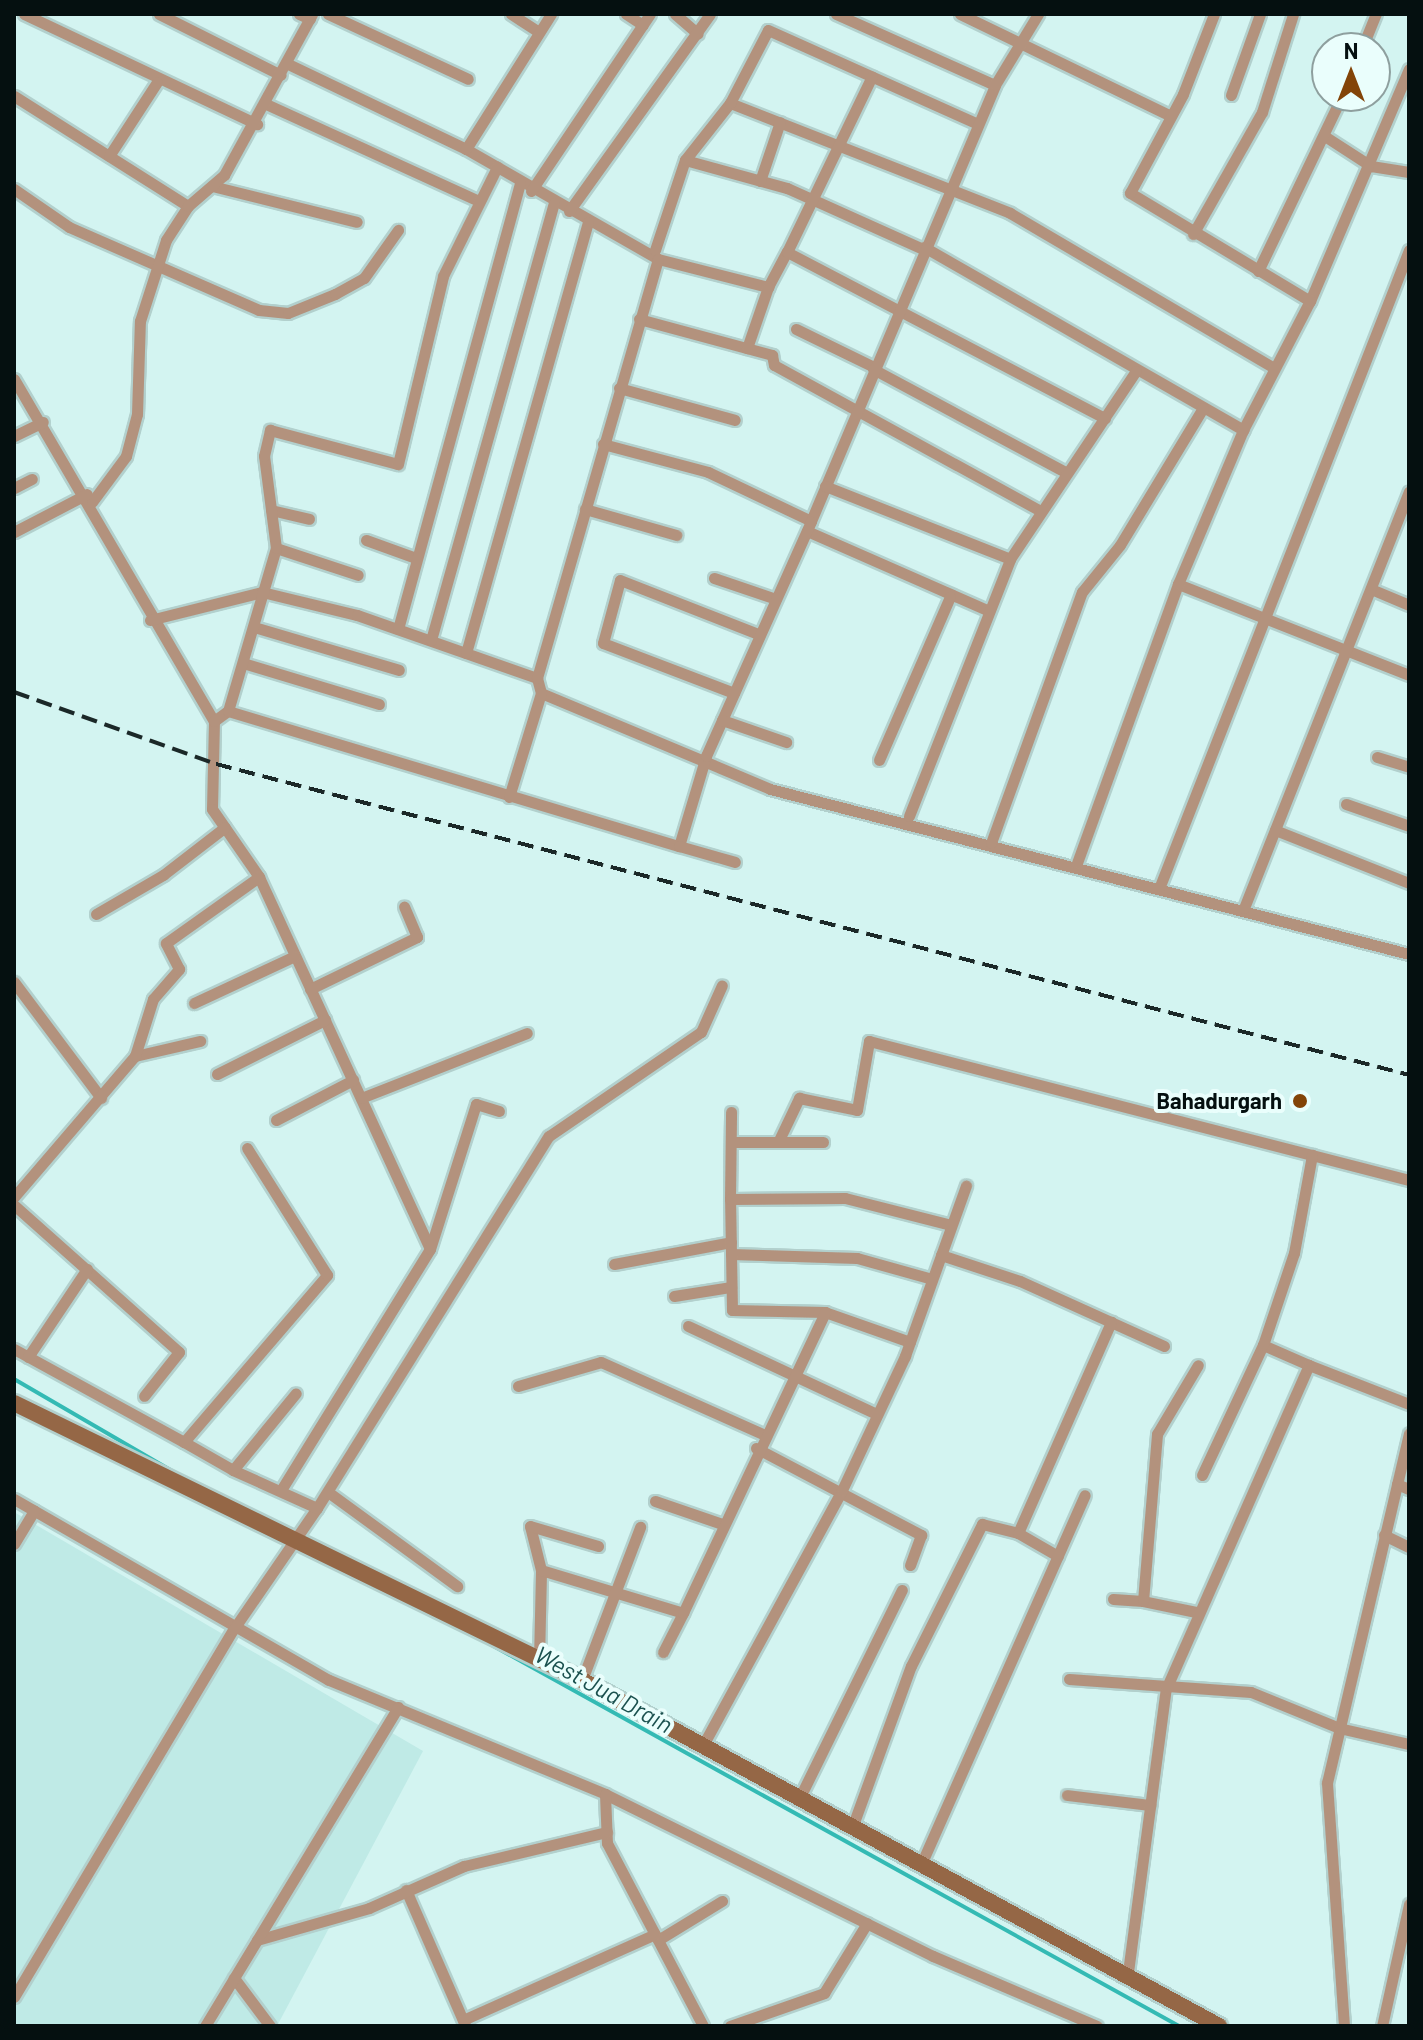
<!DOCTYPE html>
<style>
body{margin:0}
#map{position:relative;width:1423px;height:2040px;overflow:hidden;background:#d3f4f1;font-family:Barlow,sans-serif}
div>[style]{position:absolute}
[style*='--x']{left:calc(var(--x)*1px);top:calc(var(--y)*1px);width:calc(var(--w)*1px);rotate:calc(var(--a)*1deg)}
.built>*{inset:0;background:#bfeae6}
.stream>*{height:4px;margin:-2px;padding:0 2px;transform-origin:2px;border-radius:2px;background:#34bab4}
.roads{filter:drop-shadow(2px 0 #b2d0cd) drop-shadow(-2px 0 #b2d0cd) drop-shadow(0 2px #b2d0cd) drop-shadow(0 -2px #b2d0cd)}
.minor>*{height:11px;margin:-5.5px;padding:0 5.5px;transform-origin:5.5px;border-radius:5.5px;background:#b3927d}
.secondary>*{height:16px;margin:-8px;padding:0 8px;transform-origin:8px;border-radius:8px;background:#956746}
.rail>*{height:4px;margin-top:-2px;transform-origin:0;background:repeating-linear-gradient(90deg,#1b2828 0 16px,transparent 0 24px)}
.dots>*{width:22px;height:22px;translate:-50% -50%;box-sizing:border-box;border:4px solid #eafefc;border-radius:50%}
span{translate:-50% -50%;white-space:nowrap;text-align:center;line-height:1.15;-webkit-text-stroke:8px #eafefc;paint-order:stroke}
.poi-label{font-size:22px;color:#051010;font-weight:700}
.right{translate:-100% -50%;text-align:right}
.water-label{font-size:24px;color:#1b514f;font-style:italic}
.frame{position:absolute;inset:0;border:16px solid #051010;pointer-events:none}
.north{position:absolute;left:1311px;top:32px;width:80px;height:80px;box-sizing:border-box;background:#eafefc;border:2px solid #8e9f9e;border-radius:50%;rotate:0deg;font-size:22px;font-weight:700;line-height:32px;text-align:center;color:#051010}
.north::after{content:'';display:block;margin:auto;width:28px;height:36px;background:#834408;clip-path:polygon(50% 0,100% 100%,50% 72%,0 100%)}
</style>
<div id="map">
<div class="built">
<i style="clip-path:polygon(14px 1512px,423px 1751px,277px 2026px,14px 2026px)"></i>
</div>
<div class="stream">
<i style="--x:14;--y:1379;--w:185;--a:30.2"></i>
<i style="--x:488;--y:1643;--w:790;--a:29"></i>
</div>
<div class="roads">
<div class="minor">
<i style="--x:24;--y:14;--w:258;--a:25.3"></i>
<i style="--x:159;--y:14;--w:136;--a:26.6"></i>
<i style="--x:299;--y:14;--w:12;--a:24"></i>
<i style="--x:328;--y:14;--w:154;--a:24.9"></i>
<i style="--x:511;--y:14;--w:33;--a:33"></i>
<i style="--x:626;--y:14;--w:20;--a:33"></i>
<i style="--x:675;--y:14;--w:30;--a:41"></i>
<i style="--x:836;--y:14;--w:174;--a:24.1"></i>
<i style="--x:960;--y:14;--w:232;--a:25.8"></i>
<i style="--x:1362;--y:48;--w:37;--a:-68"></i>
<i style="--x:286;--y:63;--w:199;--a:25.5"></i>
<i style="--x:466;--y:149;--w:221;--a:29.8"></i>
<i style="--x:658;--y:259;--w:114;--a:14.3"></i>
<i style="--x:768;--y:287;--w:40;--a:-62"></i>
<i style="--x:787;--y:252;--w:359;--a:27.6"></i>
<i style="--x:1231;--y:95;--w:86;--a:-70.3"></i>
<i style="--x:14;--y:96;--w:206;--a:32.3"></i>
<i style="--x:730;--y:103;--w:301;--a:21.4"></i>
<i style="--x:1010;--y:213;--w:305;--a:30.4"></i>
<i style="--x:266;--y:104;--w:232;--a:24.5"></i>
<i style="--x:1326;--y:137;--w:54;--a:32.8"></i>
<i style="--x:1371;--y:166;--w:38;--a:9"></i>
<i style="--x:466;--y:149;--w:160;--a:-57.8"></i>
<i style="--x:109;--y:156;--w:88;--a:-57"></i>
<i style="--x:685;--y:160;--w:106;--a:15.4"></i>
<i style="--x:787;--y:188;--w:149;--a:24.2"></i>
<i style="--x:760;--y:181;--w:62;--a:-71.3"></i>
<i style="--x:212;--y:186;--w:149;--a:13.9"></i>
<i style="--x:14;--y:189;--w:67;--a:34.6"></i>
<i style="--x:69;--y:227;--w:207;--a:23.6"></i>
<i style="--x:259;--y:310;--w:29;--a:6"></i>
<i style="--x:288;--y:313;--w:51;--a:-22"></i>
<i style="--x:335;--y:294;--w:33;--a:-29"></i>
<i style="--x:364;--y:278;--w:59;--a:-54.7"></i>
<i style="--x:531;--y:191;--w:213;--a:-56.1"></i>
<i style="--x:569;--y:211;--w:242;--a:-54.4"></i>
<i style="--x:1193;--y:234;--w:140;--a:-60.5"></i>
<i style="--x:1262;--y:112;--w:103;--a:-72.4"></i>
<i style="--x:924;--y:247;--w:368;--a:29.8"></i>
<i style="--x:655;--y:250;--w:95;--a:-71.6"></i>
<i style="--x:685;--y:160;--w:73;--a:-51.7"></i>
<i style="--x:730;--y:103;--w:82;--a:-62.5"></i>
<i style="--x:768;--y:30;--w:230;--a:24.1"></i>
<i style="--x:787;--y:252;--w:195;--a:-64.2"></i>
<i style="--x:1258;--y:271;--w:194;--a:-64.4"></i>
<i style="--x:1310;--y:301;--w:252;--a:-66.9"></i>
<i style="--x:639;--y:319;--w:138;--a:15.1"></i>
<i style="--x:772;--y:355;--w:10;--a:79"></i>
<i style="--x:774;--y:365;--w:304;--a:28.7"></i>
<i style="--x:796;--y:329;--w:87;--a:26"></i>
<i style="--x:747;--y:348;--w:65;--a:-71"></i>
<i style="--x:873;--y:369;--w:220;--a:28.2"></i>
<i style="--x:14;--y:379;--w:396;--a:59.7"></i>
<i style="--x:214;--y:721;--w:88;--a:91.3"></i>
<i style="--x:212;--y:809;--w:83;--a:55.3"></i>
<i style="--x:259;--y:877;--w:409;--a:65.3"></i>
<i style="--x:430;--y:1249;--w:280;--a:121.7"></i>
<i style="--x:619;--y:388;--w:120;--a:15.4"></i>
<i style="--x:14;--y:436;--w:32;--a:-26"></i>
<i style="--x:603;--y:444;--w:109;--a:14.9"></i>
<i style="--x:708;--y:472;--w:114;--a:25.4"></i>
<i style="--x:811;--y:521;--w:473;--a:-67.1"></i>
<i style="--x:995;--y:85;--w:83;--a:-58.8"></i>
<i style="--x:825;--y:486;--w:199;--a:21.5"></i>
<i style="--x:14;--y:488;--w:20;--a:-27"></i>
<i style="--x:92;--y:502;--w:57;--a:-53.5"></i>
<i style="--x:126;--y:456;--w:43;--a:-75.3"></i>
<i style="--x:137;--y:414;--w:93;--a:-88.2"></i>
<i style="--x:140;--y:321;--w:85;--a:-72.2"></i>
<i style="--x:166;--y:240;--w:40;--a:-57.1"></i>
<i style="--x:188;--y:206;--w:48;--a:-40.7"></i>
<i style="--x:224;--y:175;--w:183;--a:-61.3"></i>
<i style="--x:585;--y:509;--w:95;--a:15.9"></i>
<i style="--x:271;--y:510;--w:39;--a:13"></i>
<i style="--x:807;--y:531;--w:199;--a:23.7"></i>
<i style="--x:14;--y:532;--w:82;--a:-27.5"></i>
<i style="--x:366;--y:540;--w:53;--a:19.8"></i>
<i style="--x:276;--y:548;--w:86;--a:18.2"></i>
<i style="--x:714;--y:578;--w:65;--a:18.7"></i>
<i style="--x:1178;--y:584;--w:248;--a:21.5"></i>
<i style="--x:1371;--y:589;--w:41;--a:22.8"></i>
<i style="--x:150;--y:620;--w:115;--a:-14"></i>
<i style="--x:262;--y:592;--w:98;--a:13.6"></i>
<i style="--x:357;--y:615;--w:191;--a:19.3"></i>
<i style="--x:537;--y:678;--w:16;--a:75"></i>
<i style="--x:541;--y:693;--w:248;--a:22.7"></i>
<i style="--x:770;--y:789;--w:660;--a:14.48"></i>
<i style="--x:254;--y:627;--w:151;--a:16.5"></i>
<i style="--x:398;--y:629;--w:462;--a:-74.7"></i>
<i style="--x:431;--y:640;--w:454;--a:-74.3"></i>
<i style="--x:466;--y:653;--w:448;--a:-74.2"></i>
<i style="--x:243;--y:663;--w:142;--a:16.8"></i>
<i style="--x:537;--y:678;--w:436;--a:-73.9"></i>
<i style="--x:734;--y:693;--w:140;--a:-159.1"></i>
<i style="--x:603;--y:643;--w:65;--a:-74.9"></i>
<i style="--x:620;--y:580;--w:150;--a:21.4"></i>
<i style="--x:228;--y:711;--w:471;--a:16.7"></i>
<i style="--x:679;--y:846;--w:94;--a:-73.3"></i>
<i style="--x:706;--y:756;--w:257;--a:-65.9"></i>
<i style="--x:722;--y:720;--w:68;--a:19"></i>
<i style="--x:214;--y:721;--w:17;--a:-36"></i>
<i style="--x:228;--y:711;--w:170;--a:-73.6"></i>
<i style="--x:276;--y:548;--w:93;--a:-97.4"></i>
<i style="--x:264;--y:456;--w:27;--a:-77"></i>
<i style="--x:270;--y:430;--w:132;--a:14.9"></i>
<i style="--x:398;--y:464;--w:193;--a:-76.5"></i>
<i style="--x:443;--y:276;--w:122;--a:-63.6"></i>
<i style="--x:1377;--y:757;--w:34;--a:17"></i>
<i style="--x:879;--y:760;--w:178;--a:-66.5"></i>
<i style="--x:509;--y:797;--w:109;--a:-72.9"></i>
<i style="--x:1346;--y:804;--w:67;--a:19.2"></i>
<i style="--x:909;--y:816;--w:276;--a:-68.5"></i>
<i style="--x:1010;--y:559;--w:226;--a:-56.2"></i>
<i style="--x:1275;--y:830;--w:144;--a:21.6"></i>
<i style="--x:991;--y:843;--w:267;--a:-70.1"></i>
<i style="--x:1082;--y:592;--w:60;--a:-51"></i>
<i style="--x:1120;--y:545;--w:160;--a:-58.8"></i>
<i style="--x:679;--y:846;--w:58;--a:15.9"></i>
<i style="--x:1077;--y:863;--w:297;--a:-70.1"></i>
<i style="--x:1178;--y:584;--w:167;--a:-67.1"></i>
<i style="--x:1243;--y:430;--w:145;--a:-62.6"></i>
<i style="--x:1310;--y:301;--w:210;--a:-149"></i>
<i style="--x:1130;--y:193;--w:112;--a:-61.8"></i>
<i style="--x:1183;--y:94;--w:86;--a:-68.8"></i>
<i style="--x:1160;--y:886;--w:683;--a:-68.62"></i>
<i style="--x:1244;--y:908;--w:448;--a:-68.4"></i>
<i style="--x:96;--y:914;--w:78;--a:-30.2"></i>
<i style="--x:163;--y:875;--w:78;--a:-37.7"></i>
<i style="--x:14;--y:982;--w:145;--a:53.1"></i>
<i style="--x:310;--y:989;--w:119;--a:-25.9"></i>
<i style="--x:417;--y:937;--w:33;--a:-113"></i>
<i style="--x:194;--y:1003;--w:111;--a:-25"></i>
<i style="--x:135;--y:1056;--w:67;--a:-13"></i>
<i style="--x:217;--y:1074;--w:121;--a:-26.6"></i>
<i style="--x:361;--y:1098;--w:178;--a:-21.4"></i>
<i style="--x:276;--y:1120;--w:87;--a:-27.5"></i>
<i style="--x:779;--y:1140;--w:47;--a:-64.5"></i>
<i style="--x:799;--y:1098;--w:59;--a:11.7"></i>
<i style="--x:857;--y:1110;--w:70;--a:-80.1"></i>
<i style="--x:869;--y:1041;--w:558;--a:14.43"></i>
<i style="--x:732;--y:1142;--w:91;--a:0"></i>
<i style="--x:14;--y:1197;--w:186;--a:-49.4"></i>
<i style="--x:135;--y:1056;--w:60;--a:-72.5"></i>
<i style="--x:153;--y:999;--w:40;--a:-49"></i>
<i style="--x:179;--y:969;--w:29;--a:-117"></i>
<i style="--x:166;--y:943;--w:114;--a:-35.4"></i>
<i style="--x:730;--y:1199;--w:87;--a:-89.3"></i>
<i style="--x:14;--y:1205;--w:221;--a:41.7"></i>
<i style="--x:179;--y:1352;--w:56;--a:128.5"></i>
<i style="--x:430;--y:1249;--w:152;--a:-72.4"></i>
<i style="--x:476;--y:1104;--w:24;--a:17"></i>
<i style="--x:731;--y:1254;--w:126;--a:1.8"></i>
<i style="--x:857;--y:1258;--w:78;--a:15.6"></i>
<i style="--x:941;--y:1255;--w:83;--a:18.2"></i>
<i style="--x:1020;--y:1281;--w:158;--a:24.3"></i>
<i style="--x:614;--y:1264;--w:119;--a:-10.6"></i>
<i style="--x:674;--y:1296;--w:58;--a:-9"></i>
<i style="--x:688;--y:1326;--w:208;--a:25"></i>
<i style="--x:910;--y:1342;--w:90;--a:-160.6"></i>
<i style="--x:825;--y:1312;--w:93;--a:-178.8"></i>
<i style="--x:732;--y:1310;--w:111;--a:-91"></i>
<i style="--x:730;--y:1199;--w:115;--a:-0.5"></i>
<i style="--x:845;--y:1198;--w:109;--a:14.3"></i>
<i style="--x:1263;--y:1345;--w:50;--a:23.5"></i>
<i style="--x:14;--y:1349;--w:194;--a:28.7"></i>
<i style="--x:28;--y:1357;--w:106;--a:-56.2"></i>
<i style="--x:518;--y:1386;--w:86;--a:-16.1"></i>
<i style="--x:601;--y:1362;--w:177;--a:24"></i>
<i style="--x:756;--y:1448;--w:187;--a:27.8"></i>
<i style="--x:921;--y:1535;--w:32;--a:110"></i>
<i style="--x:233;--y:1470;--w:56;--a:-150.3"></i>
<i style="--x:184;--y:1442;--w:220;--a:-49.4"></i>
<i style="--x:327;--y:1275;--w:150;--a:-122.2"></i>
<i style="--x:1202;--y:1475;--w:144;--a:-64.9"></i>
<i style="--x:1263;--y:1345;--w:97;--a:-71.4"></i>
<i style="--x:1294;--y:1253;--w:100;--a:-79.6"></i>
<i style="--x:1397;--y:1484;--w:13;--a:23"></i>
<i style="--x:328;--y:1492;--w:160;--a:36.1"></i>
<i style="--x:14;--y:1499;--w:363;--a:29.9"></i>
<i style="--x:329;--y:1680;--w:299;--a:22.4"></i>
<i style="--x:605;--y:1794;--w:366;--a:26.3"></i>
<i style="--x:933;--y:1956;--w:178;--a:23.1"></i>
<i style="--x:655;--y:1501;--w:71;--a:18.9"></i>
<i style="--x:317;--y:1508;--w:438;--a:-58.1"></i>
<i style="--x:549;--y:1136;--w:184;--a:-34.4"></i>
<i style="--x:701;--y:1032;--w:51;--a:-65.9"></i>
<i style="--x:1018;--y:1533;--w:231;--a:-66.2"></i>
<i style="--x:1384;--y:1535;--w:28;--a:26"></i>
<i style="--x:14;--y:1544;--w:39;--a:-59"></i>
<i style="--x:541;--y:1570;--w:45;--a:-104"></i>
<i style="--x:530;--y:1526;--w:71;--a:16.4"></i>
<i style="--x:1113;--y:1599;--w:30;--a:4"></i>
<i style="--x:1196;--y:1612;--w:54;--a:-168.3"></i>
<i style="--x:1143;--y:1601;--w:168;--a:-85.2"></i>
<i style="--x:1157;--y:1434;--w:80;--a:-59.3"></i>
<i style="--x:663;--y:1652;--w:44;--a:-62.9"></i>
<i style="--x:539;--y:1660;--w:90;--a:-88.7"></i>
<i style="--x:541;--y:1570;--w:148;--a:16.8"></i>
<i style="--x:683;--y:1613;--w:333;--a:-64.7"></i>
<i style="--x:1069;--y:1679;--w:182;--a:4.1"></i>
<i style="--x:1251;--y:1692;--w:95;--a:22.2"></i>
<i style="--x:1339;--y:1728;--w:72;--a:12.9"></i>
<i style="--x:582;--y:1680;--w:164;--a:-69.2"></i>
<i style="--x:702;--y:1747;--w:293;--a:-61.4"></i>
<i style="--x:842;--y:1490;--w:148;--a:-64.8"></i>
<i style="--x:905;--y:1356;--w:181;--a:-70.3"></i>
<i style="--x:605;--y:1794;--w:49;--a:87.7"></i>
<i style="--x:607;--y:1843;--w:207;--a:62.3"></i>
<i style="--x:1067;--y:1795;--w:84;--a:6.9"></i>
<i style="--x:799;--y:1799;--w:233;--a:-63.8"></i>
<i style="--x:853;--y:1825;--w:169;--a:-70"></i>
<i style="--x:911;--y:1666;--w:159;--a:-63.4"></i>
<i style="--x:982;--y:1524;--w:37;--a:14"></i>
<i style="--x:1018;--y:1533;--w:46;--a:29.9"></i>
<i style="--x:923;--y:1860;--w:399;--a:-66.1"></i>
<i style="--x:406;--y:1890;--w:147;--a:66.4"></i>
<i style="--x:257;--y:1940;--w:116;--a:-15.9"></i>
<i style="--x:369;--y:1908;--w:104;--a:-23.9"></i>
<i style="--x:464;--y:1866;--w:147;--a:-13.4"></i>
<i style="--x:658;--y:1940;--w:75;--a:-31.4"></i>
<i style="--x:1128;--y:1972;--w:286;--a:-82.4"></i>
<i style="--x:1166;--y:1689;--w:354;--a:-66.2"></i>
<i style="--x:1309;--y:1365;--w:107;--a:21.3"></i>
<i style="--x:234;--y:1978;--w:60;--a:53.1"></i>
<i style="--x:14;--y:1997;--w:427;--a:-59.2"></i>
<i style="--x:233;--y:1630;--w:148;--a:-55.5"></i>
<i style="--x:317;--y:1508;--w:92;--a:-155.7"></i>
<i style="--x:233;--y:1470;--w:99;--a:-50.7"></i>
<i style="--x:463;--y:2020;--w:210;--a:-24.1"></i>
<i style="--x:205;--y:2026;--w:373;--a:-58.8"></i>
<i style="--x:730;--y:2026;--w:100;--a:-19.3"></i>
<i style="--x:824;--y:1993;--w:82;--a:-58.4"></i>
<i style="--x:1344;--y:2026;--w:244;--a:-94"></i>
<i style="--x:1327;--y:1783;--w:359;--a:-76.8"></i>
<i style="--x:1382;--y:2026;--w:125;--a:-77.5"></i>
</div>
<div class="secondary">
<i style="--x:14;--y:1403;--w:632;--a:26"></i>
<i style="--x:582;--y:1680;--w:725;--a:28.51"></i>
</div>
</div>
<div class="rail">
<i style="--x:14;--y:692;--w:214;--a:19.6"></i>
<i style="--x:216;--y:764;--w:1233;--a:14.61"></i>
</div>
<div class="dots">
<i style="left:1300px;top:1101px;background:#834408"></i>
</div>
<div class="poi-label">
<span class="right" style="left:1282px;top:1101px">Bahadurgarh</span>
</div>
<div class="water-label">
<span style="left:604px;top:1689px;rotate:29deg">West Jua Drain</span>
</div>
<div class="frame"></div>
<div class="north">N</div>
</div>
